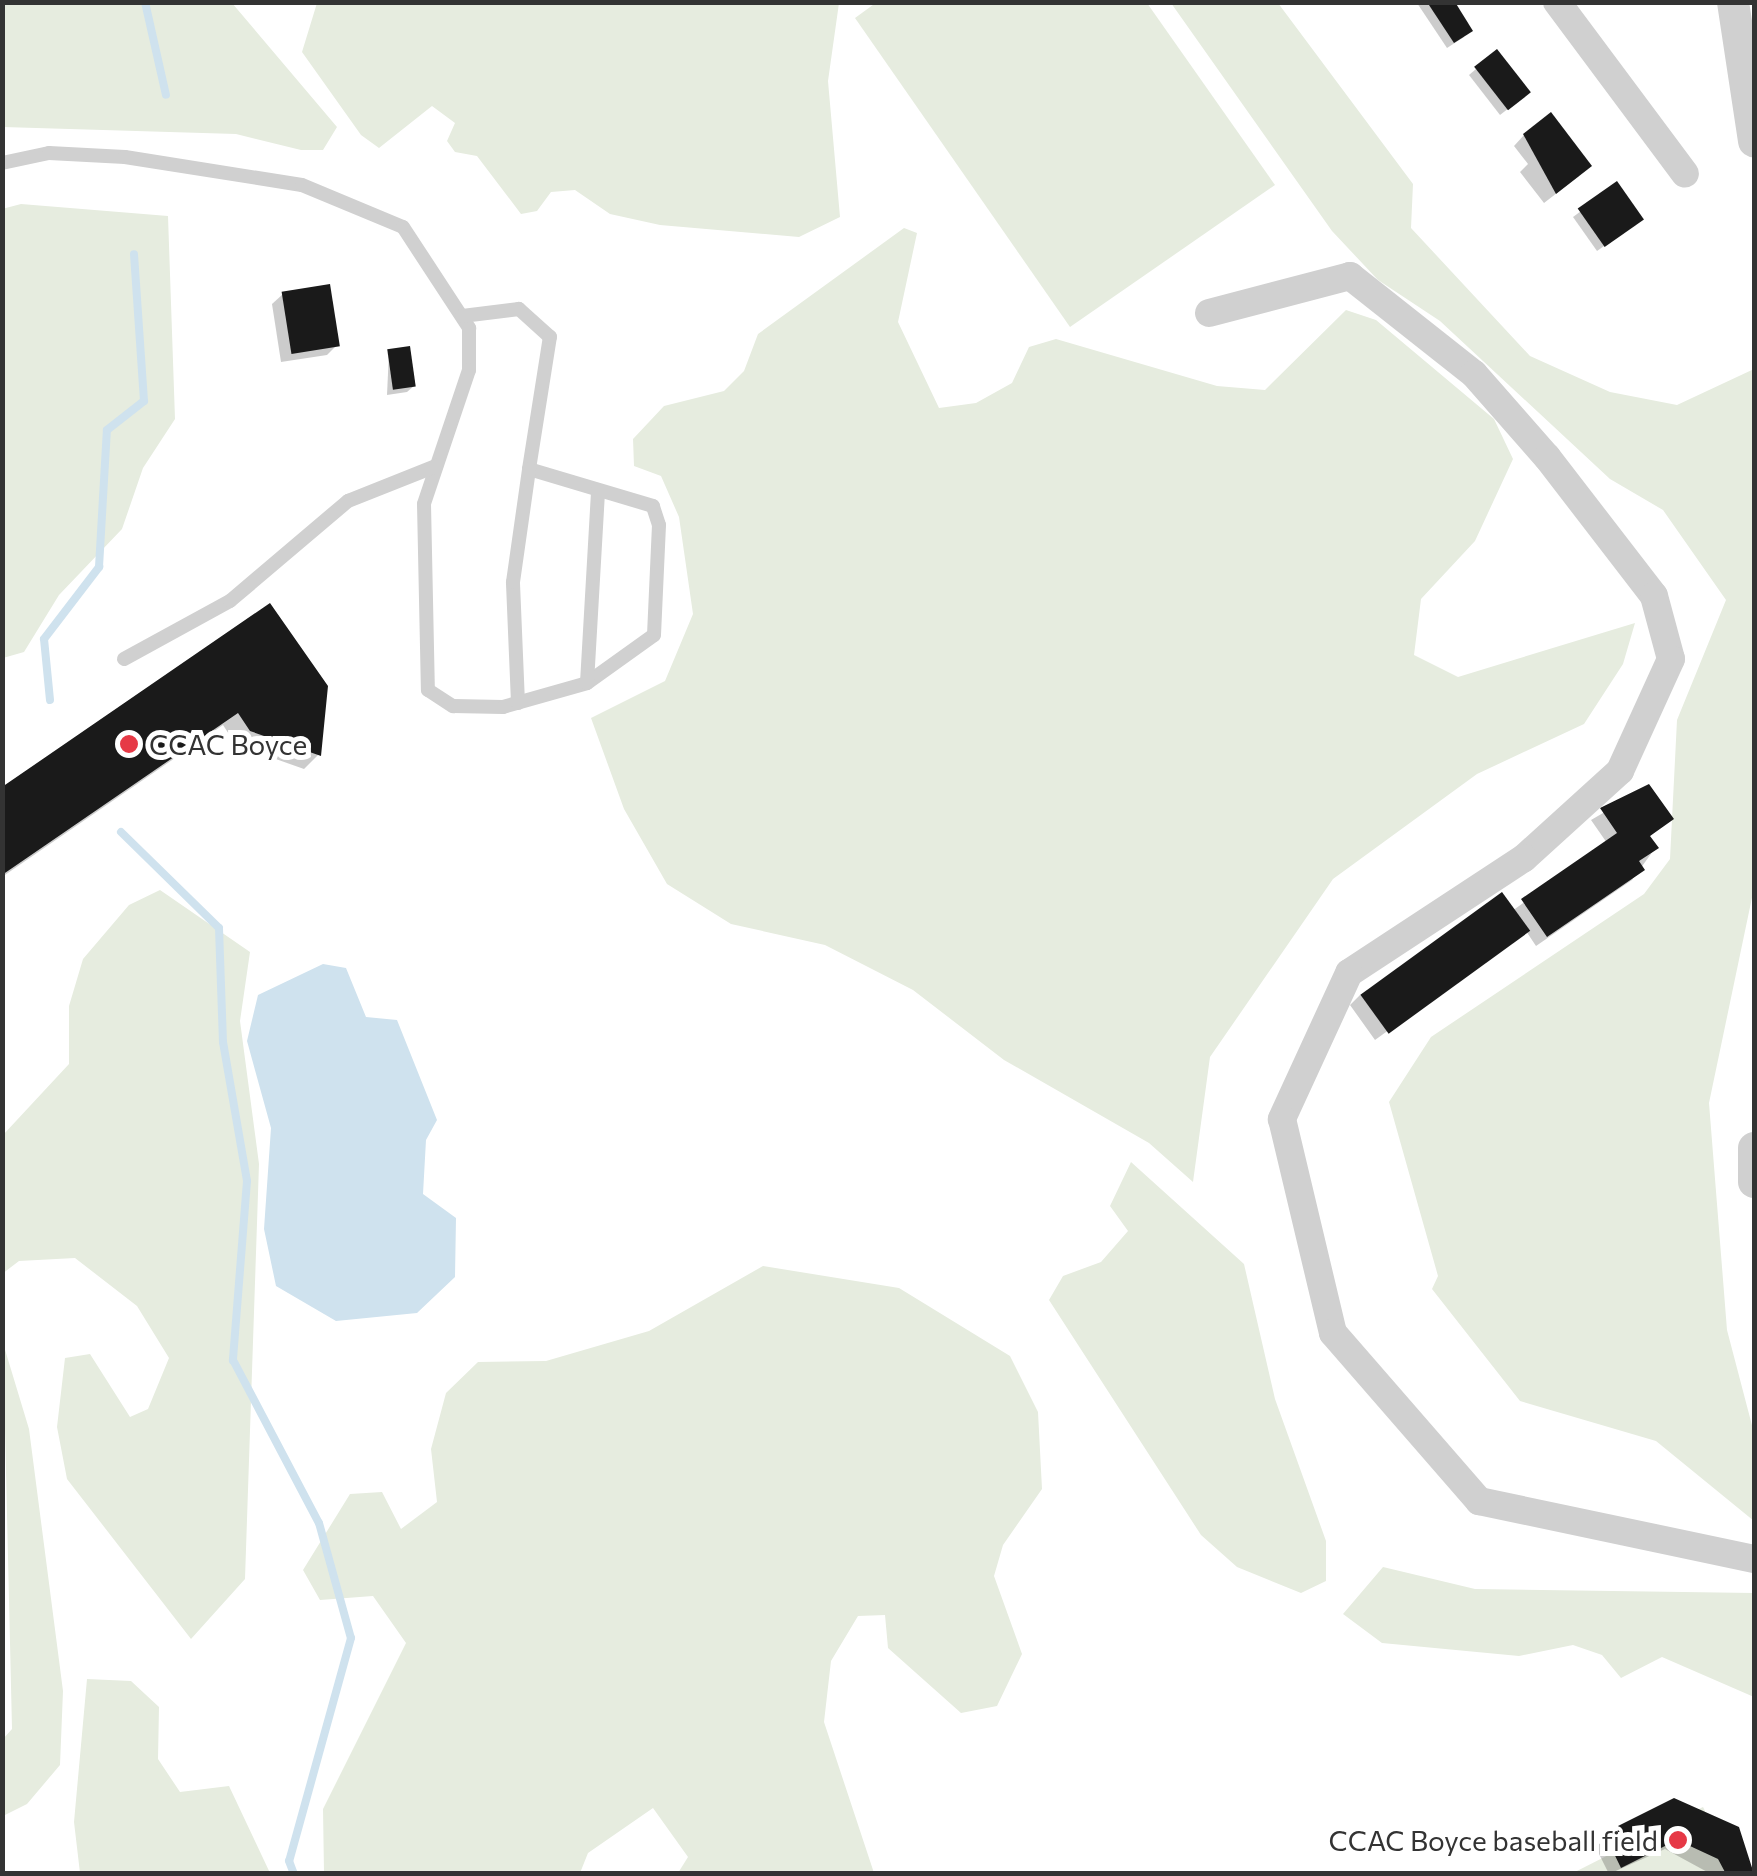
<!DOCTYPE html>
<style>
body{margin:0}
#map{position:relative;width:1757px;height:1876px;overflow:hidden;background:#fff;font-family:Commissioner,sans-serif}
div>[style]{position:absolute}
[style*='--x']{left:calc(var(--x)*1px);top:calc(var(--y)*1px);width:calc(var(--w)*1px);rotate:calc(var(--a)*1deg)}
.green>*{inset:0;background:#e6ecdf}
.water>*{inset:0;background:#cfe2ee}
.shadow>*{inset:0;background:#0003}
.stream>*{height:8px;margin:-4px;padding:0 4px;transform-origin:4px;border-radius:4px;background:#cfe2ee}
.building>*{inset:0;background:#1a1a1a;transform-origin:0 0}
.service>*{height:14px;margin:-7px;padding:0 7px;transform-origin:7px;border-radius:7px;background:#d0d0d0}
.minor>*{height:28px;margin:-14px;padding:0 14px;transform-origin:14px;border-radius:14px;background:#d0d0d0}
.tertiary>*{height:32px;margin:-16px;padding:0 16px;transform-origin:16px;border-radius:16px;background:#d0d0d0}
.dots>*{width:28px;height:28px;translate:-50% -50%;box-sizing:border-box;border:5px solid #fff;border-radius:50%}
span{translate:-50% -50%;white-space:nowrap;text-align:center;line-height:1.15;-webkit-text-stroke:10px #fff;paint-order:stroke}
.poi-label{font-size:28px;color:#333}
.left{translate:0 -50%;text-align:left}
.right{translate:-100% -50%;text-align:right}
.frame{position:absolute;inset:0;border:5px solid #333;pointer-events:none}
</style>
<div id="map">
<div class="green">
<i style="clip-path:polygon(3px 2px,232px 3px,337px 127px,323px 150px,301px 150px,236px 134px,3px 127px)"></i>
<i style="clip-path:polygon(877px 2px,1147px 3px,1275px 185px,1070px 327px,855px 18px)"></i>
<i style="clip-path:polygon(317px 3px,839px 3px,828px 81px,840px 217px,799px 237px,660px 225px,610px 214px,575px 190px,551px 192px,537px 211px,521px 214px,477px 156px,455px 152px,447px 141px,455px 123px,432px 106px,379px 148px,361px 135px,302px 52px)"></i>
<i style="clip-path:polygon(1171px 3px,1278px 3px,1413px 184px,1411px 228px,1530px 356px,1610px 392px,1677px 405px,1754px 369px,1754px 888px,1709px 1103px,1727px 1330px,1754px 1433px,1754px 1521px,1656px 1441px,1520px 1401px,1432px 1289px,1438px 1276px,1389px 1102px,1431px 1037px,1644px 894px,1670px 859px,1677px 720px,1726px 600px,1663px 510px,1610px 479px,1440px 321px,1378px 280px,1332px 231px)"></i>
<i style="clip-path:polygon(21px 204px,168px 216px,175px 419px,143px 468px,122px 529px,59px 595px,24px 652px,3px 658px,2px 209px)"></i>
<i style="clip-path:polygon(904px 228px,917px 233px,898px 322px,939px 408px,976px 403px,1012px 383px,1029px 347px,1056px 339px,1217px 386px,1265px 390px,1346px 310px,1376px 320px,1494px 419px,1513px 459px,1475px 541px,1421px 599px,1414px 655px,1458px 677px,1635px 623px,1623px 664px,1584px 724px,1477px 774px,1333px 879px,1210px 1057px,1193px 1182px,1149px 1143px,1004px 1060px,913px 990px,825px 945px,731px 924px,667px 884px,624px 809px,591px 718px,665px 681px,693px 614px,679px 517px,661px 476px,634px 466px,633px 439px,664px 406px,724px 391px,744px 371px,758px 334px)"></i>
<i style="clip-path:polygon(160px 890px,250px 952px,240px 1021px,259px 1164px,245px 1579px,191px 1639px,67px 1479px,57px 1427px,65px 1358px,90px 1354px,130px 1417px,148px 1409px,169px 1358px,137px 1306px,75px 1258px,19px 1261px,2px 1274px,3px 1135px,69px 1064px,69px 1006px,83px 959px,129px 905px)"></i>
<i style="clip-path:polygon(1131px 1162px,1244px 1264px,1275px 1399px,1326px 1541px,1326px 1581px,1301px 1593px,1237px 1567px,1201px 1535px,1049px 1300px,1063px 1276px,1101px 1262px,1128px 1231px,1110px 1206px)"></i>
<i style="clip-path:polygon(763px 1266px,899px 1288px,1010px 1356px,1038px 1412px,1042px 1489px,1003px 1545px,994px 1576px,1022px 1654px,997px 1706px,961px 1713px,888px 1648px,885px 1615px,858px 1616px,831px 1661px,824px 1722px,874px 1873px,678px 1873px,688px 1857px,653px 1808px,588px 1853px,580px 1873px,324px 1873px,323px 1809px,406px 1643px,373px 1596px,320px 1600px,303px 1570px,350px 1494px,382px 1492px,401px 1529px,437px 1502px,431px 1449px,446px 1393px,478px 1362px,546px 1361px,649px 1331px)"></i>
<i style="clip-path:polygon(3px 1343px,29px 1429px,63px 1691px,60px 1765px,27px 1804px,3px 1816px,3px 1739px,12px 1729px)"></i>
<i style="clip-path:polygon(1383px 1567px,1475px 1589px,1754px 1593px,1754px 1697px,1662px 1657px,1621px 1678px,1602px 1655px,1573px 1645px,1519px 1656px,1382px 1643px,1343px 1614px)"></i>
<i style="clip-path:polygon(87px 1679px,131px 1681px,159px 1707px,158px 1759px,180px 1792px,229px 1786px,270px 1873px,80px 1873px,74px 1822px)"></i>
<i style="clip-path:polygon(1703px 1807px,1735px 1873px,1571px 1874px)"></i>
</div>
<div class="water">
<i style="clip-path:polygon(323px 964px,346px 968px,366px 1017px,397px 1020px,437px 1120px,426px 1140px,423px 1194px,456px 1218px,455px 1277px,417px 1313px,336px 1321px,276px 1286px,264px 1229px,271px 1128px,247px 1041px,258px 995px)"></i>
</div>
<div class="shadow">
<i style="clip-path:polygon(1452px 2px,1464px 37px,1447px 48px,1417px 3px)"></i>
<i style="clip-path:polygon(1476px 69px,1522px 98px,1500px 115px,1469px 75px)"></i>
<i style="clip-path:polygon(1524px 135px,1579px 176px,1544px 203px,1520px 172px,1528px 164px,1514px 146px)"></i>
<i style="clip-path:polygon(1616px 185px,1634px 225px,1597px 251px,1573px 217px)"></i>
<i style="clip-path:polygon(283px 294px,337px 345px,327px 355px,281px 362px,272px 304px)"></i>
<i style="clip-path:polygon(389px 351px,414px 386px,407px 392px,387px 395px)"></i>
<i style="clip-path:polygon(270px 606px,318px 755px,304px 769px,236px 745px,223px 725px,2px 877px,2px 789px)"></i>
<i style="clip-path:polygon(1648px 787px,1671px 819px,1649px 837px,1656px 847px,1632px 880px,1536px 946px,1526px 931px,1375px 1040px,1350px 1005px,1360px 995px,1512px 911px,1607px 843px,1591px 820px)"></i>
<i style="clip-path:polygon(1737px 1829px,1754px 1874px,1711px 1874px,1665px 1849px,1609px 1874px,1595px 1846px,1605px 1835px)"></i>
</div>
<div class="stream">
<i style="--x:145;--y:2;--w:95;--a:77.3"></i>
<i style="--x:50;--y:700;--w:61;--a:-95.6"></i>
<i style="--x:44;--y:639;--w:91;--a:-52.6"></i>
<i style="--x:99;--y:567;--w:137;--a:-86.7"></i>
<i style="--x:107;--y:430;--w:47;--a:-38.1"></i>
<i style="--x:144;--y:401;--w:147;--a:-93.9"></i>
<i style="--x:121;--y:832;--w:137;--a:44.4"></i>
<i style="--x:219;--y:928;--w:114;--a:88"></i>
<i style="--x:223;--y:1042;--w:141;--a:80.2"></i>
<i style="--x:247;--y:1181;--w:180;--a:94.5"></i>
<i style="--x:233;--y:1360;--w:184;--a:62.2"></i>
<i style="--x:319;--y:1523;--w:119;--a:74.5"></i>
<i style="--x:351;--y:1638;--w:231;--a:105.5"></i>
<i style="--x:289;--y:1861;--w:14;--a:69"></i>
</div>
<div class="building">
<i style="clip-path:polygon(1427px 2px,1455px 2px,1473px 31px,1454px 43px)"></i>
<i style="left:1497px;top:49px;width:55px;height:29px;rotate:52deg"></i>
<i style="clip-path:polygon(1551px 112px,1592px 166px,1556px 194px,1523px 134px)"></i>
<i style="left:1617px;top:181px;width:47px;height:48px;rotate:55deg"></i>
<i style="left:330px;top:284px;width:63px;height:49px;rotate:81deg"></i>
<i style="left:410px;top:346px;width:41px;height:23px;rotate:82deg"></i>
<i style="clip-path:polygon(270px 603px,328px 686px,321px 756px,250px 731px,238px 713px,2px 875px,2px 787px)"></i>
<i style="clip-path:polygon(1649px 784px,1674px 819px,1650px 836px,1659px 848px,1639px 861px,1645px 870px,1547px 937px,1521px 899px,1617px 833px,1600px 808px)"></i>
<i style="left:1502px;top:892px;width:48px;height:175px;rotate:54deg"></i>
<i style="clip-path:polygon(1674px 1798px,1739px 1827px,1754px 1874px,1726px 1874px,1718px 1859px,1677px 1840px,1621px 1868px,1604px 1833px)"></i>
</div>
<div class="service">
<i style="--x:2;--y:163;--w:48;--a:-12"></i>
<i style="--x:49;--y:153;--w:76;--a:3"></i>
<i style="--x:125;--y:157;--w:179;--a:9"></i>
<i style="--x:302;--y:185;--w:109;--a:22.6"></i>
<i style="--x:403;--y:227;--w:121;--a:56.8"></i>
<i style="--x:469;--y:328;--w:42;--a:90"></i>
<i style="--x:469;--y:370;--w:141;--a:108.6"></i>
<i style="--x:424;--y:504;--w:186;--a:88.8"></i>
<i style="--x:428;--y:690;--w:30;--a:33"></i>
<i style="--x:453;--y:706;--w:50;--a:1.1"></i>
<i style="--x:503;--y:707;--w:87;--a:-15.9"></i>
<i style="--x:587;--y:683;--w:82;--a:-35.6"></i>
<i style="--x:654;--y:635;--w:110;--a:-87.4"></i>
<i style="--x:659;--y:525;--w:20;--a:-108"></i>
<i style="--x:653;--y:506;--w:129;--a:-163.4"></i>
<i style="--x:529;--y:469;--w:134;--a:-81"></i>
<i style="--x:550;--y:337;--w:42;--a:-137.9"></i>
<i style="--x:519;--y:309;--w:57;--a:173"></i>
<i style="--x:124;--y:659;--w:121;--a:-28.7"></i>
<i style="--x:230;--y:601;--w:155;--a:-40.3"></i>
<i style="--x:348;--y:501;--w:95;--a:-21.7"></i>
<i style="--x:587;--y:683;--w:193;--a:-86.7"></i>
<i style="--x:518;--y:703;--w:121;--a:-92.4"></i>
<i style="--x:513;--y:582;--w:114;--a:-81.9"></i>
</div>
<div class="minor">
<i style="--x:1557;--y:2;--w:214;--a:53.3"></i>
<i style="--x:1209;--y:313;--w:146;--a:-14.7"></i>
<i style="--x:1350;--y:276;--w:158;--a:38.3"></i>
<i style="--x:1474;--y:374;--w:111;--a:48.7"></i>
<i style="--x:1547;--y:457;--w:175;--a:52.4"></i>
<i style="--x:1654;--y:596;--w:65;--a:74.9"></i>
<i style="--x:1671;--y:659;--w:123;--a:114.5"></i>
<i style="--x:1620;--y:771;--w:130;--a:137.8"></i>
<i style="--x:1524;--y:858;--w:209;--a:146.7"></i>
<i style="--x:1349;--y:973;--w:161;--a:114.7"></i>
<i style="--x:1282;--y:1119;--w:220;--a:76.6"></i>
<i style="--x:1333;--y:1333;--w:223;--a:49"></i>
<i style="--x:1479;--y:1501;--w:281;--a:11.9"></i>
</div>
<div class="tertiary">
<i style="--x:1733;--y:2;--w:141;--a:81.4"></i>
<i style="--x:1754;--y:1148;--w:34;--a:90"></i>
</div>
<div class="dots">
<i style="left:129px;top:744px;background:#e63946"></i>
<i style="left:1678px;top:1840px;background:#e63946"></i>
</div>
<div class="poi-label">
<span class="left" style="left:149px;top:744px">CCAC Boyce</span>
<span class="right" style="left:1658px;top:1840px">CCAC Boyce baseball field</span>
</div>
<div class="frame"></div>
</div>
